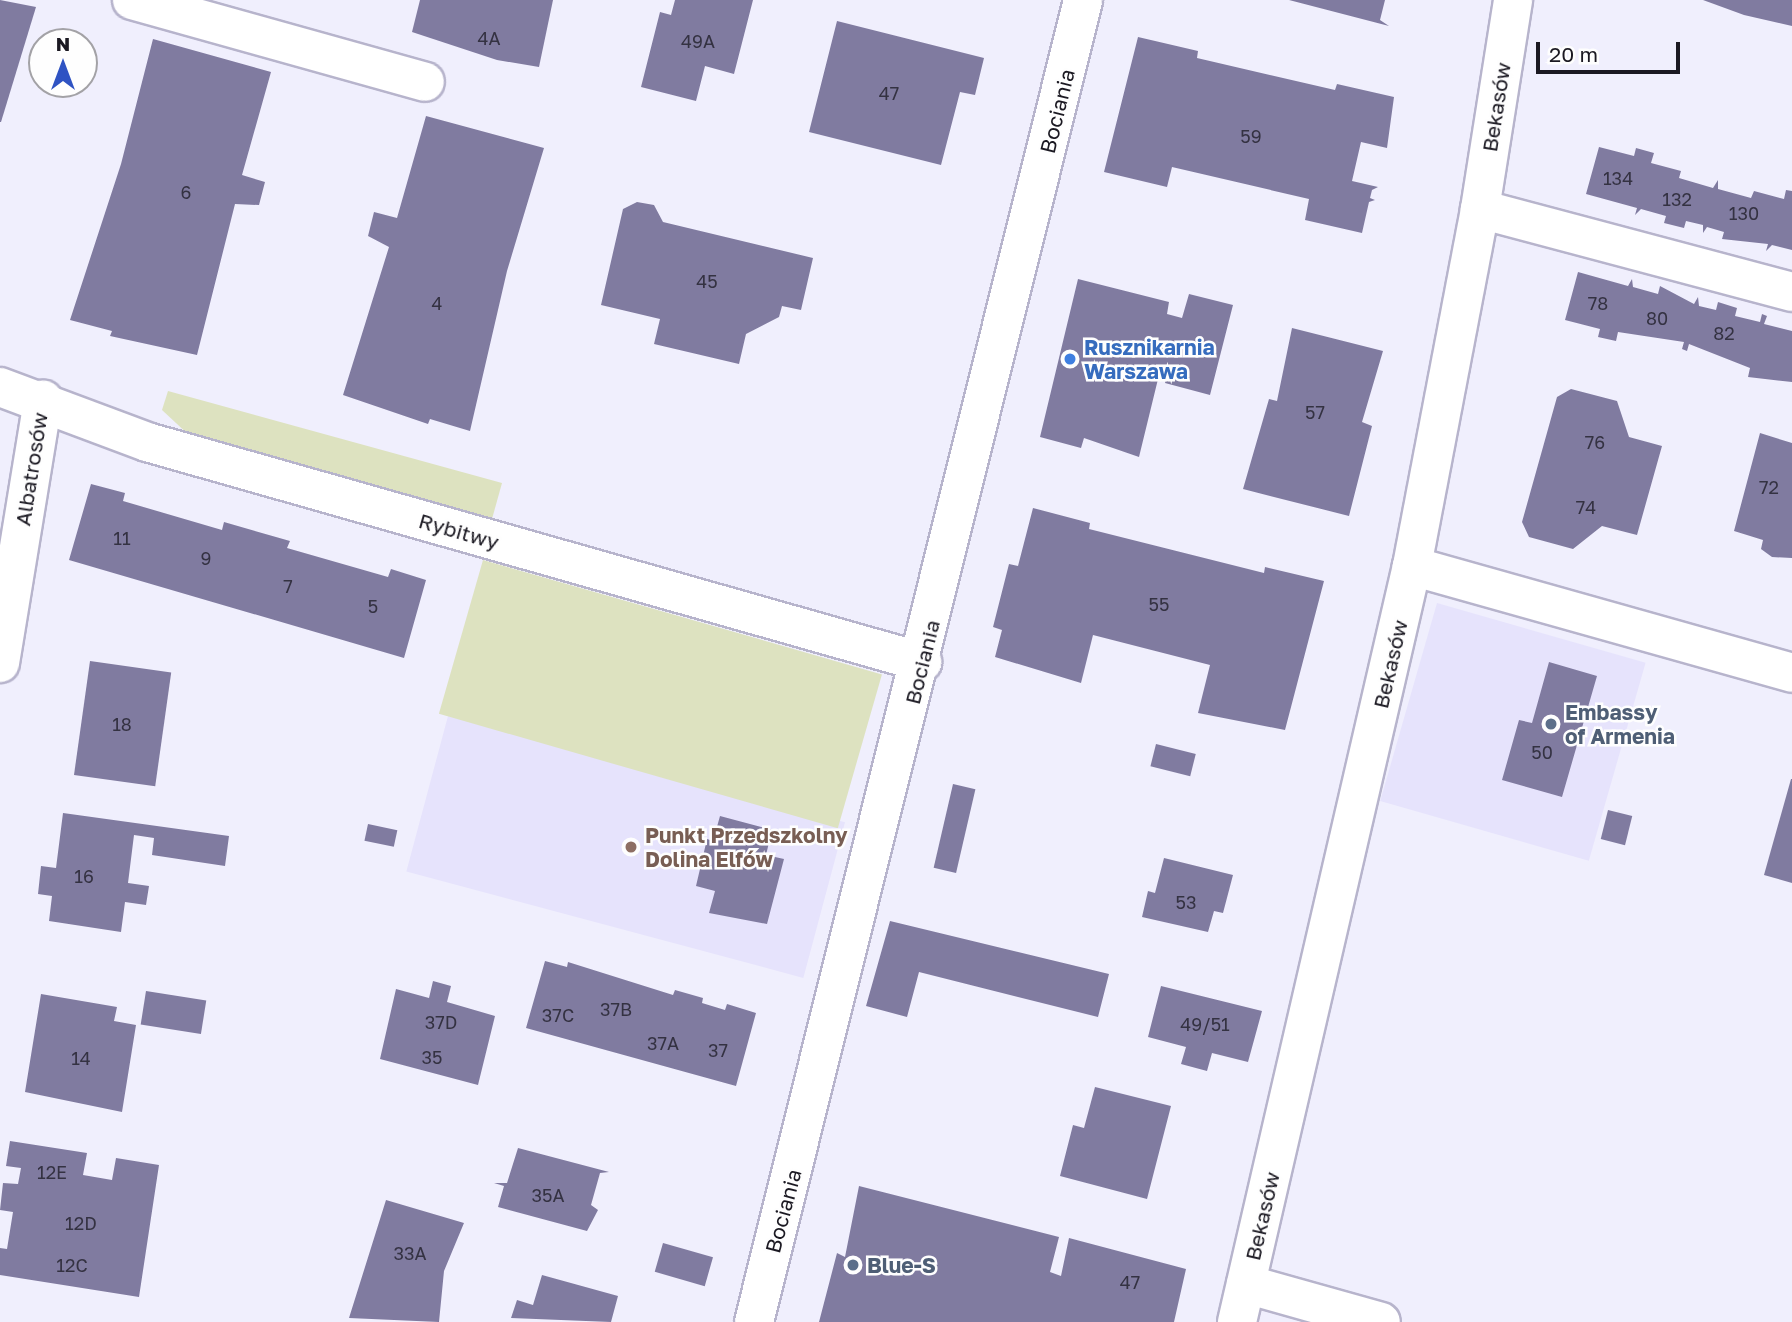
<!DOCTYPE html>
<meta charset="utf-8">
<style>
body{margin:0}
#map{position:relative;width:1792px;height:1322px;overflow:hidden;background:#f0effd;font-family:"Golos Text",sans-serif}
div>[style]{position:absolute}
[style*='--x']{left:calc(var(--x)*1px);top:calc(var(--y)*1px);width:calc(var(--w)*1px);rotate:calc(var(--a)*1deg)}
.built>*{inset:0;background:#e6e3fc;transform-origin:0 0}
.green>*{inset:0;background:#dde2c0;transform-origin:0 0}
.building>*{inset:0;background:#807ba0;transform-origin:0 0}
.roads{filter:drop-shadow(2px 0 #b7b4cc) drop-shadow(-2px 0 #b7b4cc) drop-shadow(0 2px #b7b4cc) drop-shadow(0 -2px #b7b4cc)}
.minor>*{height:38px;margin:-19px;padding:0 19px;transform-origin:19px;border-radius:19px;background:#fff}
.dots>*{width:19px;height:19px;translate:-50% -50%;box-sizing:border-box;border:4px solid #fefefe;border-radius:50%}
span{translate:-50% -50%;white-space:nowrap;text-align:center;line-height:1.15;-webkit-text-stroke:5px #fefefe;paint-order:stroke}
.number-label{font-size:18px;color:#343242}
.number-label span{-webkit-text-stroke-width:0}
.street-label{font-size:21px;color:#1b1922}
.shop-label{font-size:21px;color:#366cbe;font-weight:700}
.left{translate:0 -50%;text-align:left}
.service-label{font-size:21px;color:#4e5e75;font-weight:700}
.education-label{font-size:21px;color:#785e54;font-weight:700}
.north{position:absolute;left:28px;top:28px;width:70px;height:70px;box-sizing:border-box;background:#fefefe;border:2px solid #a3a2a6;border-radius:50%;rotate:0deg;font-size:19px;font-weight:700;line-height:28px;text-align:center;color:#1b1922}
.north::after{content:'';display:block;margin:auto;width:24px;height:32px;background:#2f53c3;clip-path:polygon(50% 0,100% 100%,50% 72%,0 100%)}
.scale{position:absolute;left:1536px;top:42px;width:144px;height:32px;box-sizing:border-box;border:4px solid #1b1922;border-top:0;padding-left:9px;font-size:21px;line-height:24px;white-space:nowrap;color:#1b1922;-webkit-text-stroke:5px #fefefe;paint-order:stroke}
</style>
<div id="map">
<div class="built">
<i style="left:1437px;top:603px;width:217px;height:206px;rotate:16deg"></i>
<i style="left:448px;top:716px;width:411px;height:161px;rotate:15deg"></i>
</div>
<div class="green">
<i style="clip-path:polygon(168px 391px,502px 483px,492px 519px,191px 437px,162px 410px)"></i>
<i style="left:483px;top:560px;width:415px;height:160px;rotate:16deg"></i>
</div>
<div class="building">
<i style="clip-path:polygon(0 0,36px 7px,1px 122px,0 122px)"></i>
<i style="clip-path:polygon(420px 0,553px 0,539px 67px,497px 60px,412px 32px)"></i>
<i style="clip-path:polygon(675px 0,753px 0,734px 74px,705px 66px,696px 101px,641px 87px,660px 12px,671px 15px)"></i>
<i style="clip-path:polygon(1289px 0,1385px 0,1380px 20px,1389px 26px)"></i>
<i style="clip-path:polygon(1703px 0,1792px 0,1792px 26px,1744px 15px)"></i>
<i style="clip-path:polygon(837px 21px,984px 58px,975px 95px,960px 92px,941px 165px,809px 132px)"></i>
<i style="clip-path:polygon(1138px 37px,1198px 51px,1197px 58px,1335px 90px,1337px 84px,1394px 97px,1387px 148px,1361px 142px,1352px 181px,1378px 187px,1372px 190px,1370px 198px,1375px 200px,1369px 202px,1362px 233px,1305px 220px,1309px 199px,1172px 167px,1167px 187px,1104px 172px)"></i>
<i style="clip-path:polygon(153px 39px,271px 72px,242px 175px,265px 182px,259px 205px,235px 204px,197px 355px,110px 336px,112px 331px,70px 320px,121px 164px)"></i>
<i style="clip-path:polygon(426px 116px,544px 148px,507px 271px,470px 431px,430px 419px,428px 424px,343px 395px,389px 247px,368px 236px,374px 212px,397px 218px)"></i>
<i style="clip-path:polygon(1599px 147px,1634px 156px,1636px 148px,1654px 153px,1651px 163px,1681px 171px,1679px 178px,1713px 188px,1718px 180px,1718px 189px,1751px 198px,1754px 191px,1784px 199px,1786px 190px,1792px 191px,1792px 250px,1772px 245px,1766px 251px,1768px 244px,1722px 239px,1724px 232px,1707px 227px,1703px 233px,1703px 225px,1686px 221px,1684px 228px,1664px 223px,1666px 216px,1641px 209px,1635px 215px,1637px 208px,1586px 194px)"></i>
<i style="clip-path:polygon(637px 202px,654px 205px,663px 222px,813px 258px,801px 310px,782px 306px,779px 317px,746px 334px,739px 364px,654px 344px,660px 319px,601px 305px,623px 209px)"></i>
<i style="clip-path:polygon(1578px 272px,1628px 286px,1632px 279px,1633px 287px,1658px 294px,1660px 286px,1694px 304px,1698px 297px,1699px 306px,1716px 310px,1718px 302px,1737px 308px,1735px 316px,1760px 322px,1762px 314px,1767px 316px,1764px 324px,1792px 331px,1792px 382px,1748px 377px,1750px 368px,1689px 344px,1687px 351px,1682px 349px,1684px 342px,1618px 332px,1616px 341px,1598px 337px,1600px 329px,1565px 320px)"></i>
<i style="clip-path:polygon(1078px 279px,1169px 302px,1167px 314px,1182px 318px,1189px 294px,1233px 305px,1210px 395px,1165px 383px,1167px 376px,1159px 375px,1139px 457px,1084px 438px,1081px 448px,1040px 437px)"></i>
<i style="clip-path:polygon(1292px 328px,1383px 351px,1362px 422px,1372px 426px,1349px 516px,1243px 489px,1269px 399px,1277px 401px)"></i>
<i style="clip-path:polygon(1571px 389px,1617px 401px,1629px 437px,1662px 446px,1637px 535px,1602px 526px,1573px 549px,1529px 537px,1522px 522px,1557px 397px)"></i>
<i style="clip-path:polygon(1760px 433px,1792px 443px,1792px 558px,1772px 557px,1761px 549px,1763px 540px,1734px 531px)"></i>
<i style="clip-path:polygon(91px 484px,125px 493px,123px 501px,222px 530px,224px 522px,290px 541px,287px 548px,388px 577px,391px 569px,426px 580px,404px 658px,69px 560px)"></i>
<i style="clip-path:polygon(1033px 508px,1090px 523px,1089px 529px,1264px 573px,1265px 567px,1324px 581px,1285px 730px,1198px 713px,1210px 665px,1093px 635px,1081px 683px,995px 657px,1002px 630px,993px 627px,1009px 564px,1018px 566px)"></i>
<i style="left:90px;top:661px;width:82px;height:115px;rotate:8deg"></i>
<i style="clip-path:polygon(1549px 662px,1597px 676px,1562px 797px,1502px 780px,1519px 720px,1532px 723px)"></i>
<i style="left:1156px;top:744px;width:41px;height:23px;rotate:14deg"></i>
<i style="clip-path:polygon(1791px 779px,1792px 779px,1792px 883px,1764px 875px)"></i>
<i style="left:953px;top:784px;width:23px;height:86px;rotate:13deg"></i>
<i style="left:1608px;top:810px;width:25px;height:30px;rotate:14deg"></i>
<i style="clip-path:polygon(63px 813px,229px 836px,225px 866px,152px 855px,154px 838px,134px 835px,128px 883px,149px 886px,146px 905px,125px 902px,121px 932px,49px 921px,52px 896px,38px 894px,41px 866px,56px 868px)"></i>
<i style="clip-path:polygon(720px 816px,772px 830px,766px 855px,784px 859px,767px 924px,709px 913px,715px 891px,696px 886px,707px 839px,713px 841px)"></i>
<i style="left:368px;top:824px;width:30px;height:17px;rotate:12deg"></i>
<i style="clip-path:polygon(1164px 858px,1233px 875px,1223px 913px,1214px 911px,1208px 932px,1142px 917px,1148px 891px,1155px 893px)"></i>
<i style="clip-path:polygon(890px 921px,1109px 974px,1098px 1017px,919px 972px,907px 1017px,866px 1006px)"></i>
<i style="clip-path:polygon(545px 961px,567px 967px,568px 962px,673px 995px,675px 990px,703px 998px,702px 1003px,725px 1010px,727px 1004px,756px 1013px,736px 1086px,526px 1028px)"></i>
<i style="clip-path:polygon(433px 981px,451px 986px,447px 1002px,495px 1016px,478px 1085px,380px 1059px,396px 989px,429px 998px)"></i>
<i style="clip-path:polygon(1161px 986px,1262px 1011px,1248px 1062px,1212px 1053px,1207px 1071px,1181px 1064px,1186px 1047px,1148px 1037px)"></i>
<i style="left:146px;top:991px;width:61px;height:34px;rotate:9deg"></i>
<i style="clip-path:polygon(41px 994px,117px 1007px,114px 1021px,136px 1025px,122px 1112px,25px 1092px)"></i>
<i style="clip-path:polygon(1095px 1087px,1171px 1106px,1147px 1199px,1060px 1176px,1073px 1125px,1084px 1128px)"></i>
<i style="clip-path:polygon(10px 1141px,87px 1153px,83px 1175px,112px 1180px,116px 1158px,159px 1165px,139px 1297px,0 1275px,0 1248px,7px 1249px,13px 1212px,0 1210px,3px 1183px,18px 1184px,21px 1168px,6px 1166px)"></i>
<i style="clip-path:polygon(518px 1148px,609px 1172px,600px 1173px,591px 1205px,598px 1210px,587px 1231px,498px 1207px,504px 1186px,494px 1183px,507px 1183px)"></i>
<i style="clip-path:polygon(859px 1186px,1059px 1237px,1050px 1272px,1061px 1276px,1069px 1238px,1186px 1269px,1174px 1322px,819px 1322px,837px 1253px,845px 1257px)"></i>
<i style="clip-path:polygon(386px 1200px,464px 1223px,444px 1271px,439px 1322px,349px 1318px)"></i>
<i style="left:663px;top:1243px;width:52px;height:30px;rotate:16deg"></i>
<i style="clip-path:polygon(542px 1275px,618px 1296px,611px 1322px,511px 1318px,517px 1300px,533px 1305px)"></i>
</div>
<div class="roads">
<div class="minor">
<i style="--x:132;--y:0;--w:304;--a:15.6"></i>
<i style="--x:1480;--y:209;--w:323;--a:14.9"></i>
<i style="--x:0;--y:387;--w:157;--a:20.5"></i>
<i style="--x:147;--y:442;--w:806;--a:15.85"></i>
<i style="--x:1412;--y:566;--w:395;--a:15.7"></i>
<i style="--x:0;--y:663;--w:267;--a:-80.7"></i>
<i style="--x:1246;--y:1284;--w:140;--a:15.7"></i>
<i style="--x:754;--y:1322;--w:1362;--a:-76.02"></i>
<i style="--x:1237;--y:1322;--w:776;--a:-76.97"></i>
<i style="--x:1412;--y:566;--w:363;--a:-79.2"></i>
<i style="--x:1480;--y:209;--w:212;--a:-81"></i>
</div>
</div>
<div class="dots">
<i style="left:1070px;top:359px;background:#3f7fe0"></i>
<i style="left:1551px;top:724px;background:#5c6f8a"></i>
<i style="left:631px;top:847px;background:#8d6e63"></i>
<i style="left:853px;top:1265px;background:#5c6f8a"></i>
</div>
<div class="number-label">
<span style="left:489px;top:38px">4A</span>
<span style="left:698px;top:41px">49A</span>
<span style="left:889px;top:93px">47</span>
<span style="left:1251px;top:136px">59</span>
<span style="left:1618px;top:178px">134</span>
<span style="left:186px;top:192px">6</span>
<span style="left:1677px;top:199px">132</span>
<span style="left:1744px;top:213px">130</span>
<span style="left:707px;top:281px">45</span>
<span style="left:437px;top:303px">4</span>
<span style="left:1598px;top:303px">78</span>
<span style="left:1657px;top:318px">80</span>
<span style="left:1724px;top:333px">82</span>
<span style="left:1315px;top:412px">57</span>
<span style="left:1595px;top:442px">76</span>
<span style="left:1769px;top:487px">72</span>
<span style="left:1586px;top:507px">74</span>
<span style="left:122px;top:538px">11</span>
<span style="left:206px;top:558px">9</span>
<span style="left:288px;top:586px">7</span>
<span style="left:1159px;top:604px">55</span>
<span style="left:373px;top:606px">5</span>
<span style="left:122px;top:724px">18</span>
<span style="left:1542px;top:752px">50</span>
<span style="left:84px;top:876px">16</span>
<span style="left:1186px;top:902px">53</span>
<span style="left:616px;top:1009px">37B</span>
<span style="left:558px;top:1015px">37C</span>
<span style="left:441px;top:1022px">37D</span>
<span style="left:1205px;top:1024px">49/51</span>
<span style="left:663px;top:1043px">37A</span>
<span style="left:718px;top:1050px">37</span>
<span style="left:432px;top:1057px">35</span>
<span style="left:81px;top:1058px">14</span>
<span style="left:52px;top:1172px">12E</span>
<span style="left:548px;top:1195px">35A</span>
<span style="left:81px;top:1223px">12D</span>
<span style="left:410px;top:1253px">33A</span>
<span style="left:72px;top:1265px">12C</span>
<span style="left:1130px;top:1282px">47</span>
</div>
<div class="street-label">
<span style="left:1496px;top:107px;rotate:-81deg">Bekasów</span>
<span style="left:1057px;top:111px;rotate:-76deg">Bociania</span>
<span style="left:31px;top:469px;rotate:-81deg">Albatrosów</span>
<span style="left:459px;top:531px;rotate:16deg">Rybitwy</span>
<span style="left:922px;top:662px;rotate:-76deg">Bociania</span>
<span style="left:1390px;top:664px;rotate:-77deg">Bekasów</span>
<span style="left:783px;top:1211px;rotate:-75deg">Bociania</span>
<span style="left:1262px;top:1216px;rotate:-77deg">Bekasów</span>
</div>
<div class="shop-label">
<span class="left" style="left:1084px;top:359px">Rusznikarnia<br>Warszawa</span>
</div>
<div class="service-label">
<span class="left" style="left:1565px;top:724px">Embassy<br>of Armenia</span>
<span class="left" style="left:867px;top:1265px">Blue-S</span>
</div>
<div class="education-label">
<span class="left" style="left:645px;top:847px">Punkt Przedszkolny<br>Dolina Elfów</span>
</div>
<div class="north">N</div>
<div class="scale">20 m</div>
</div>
